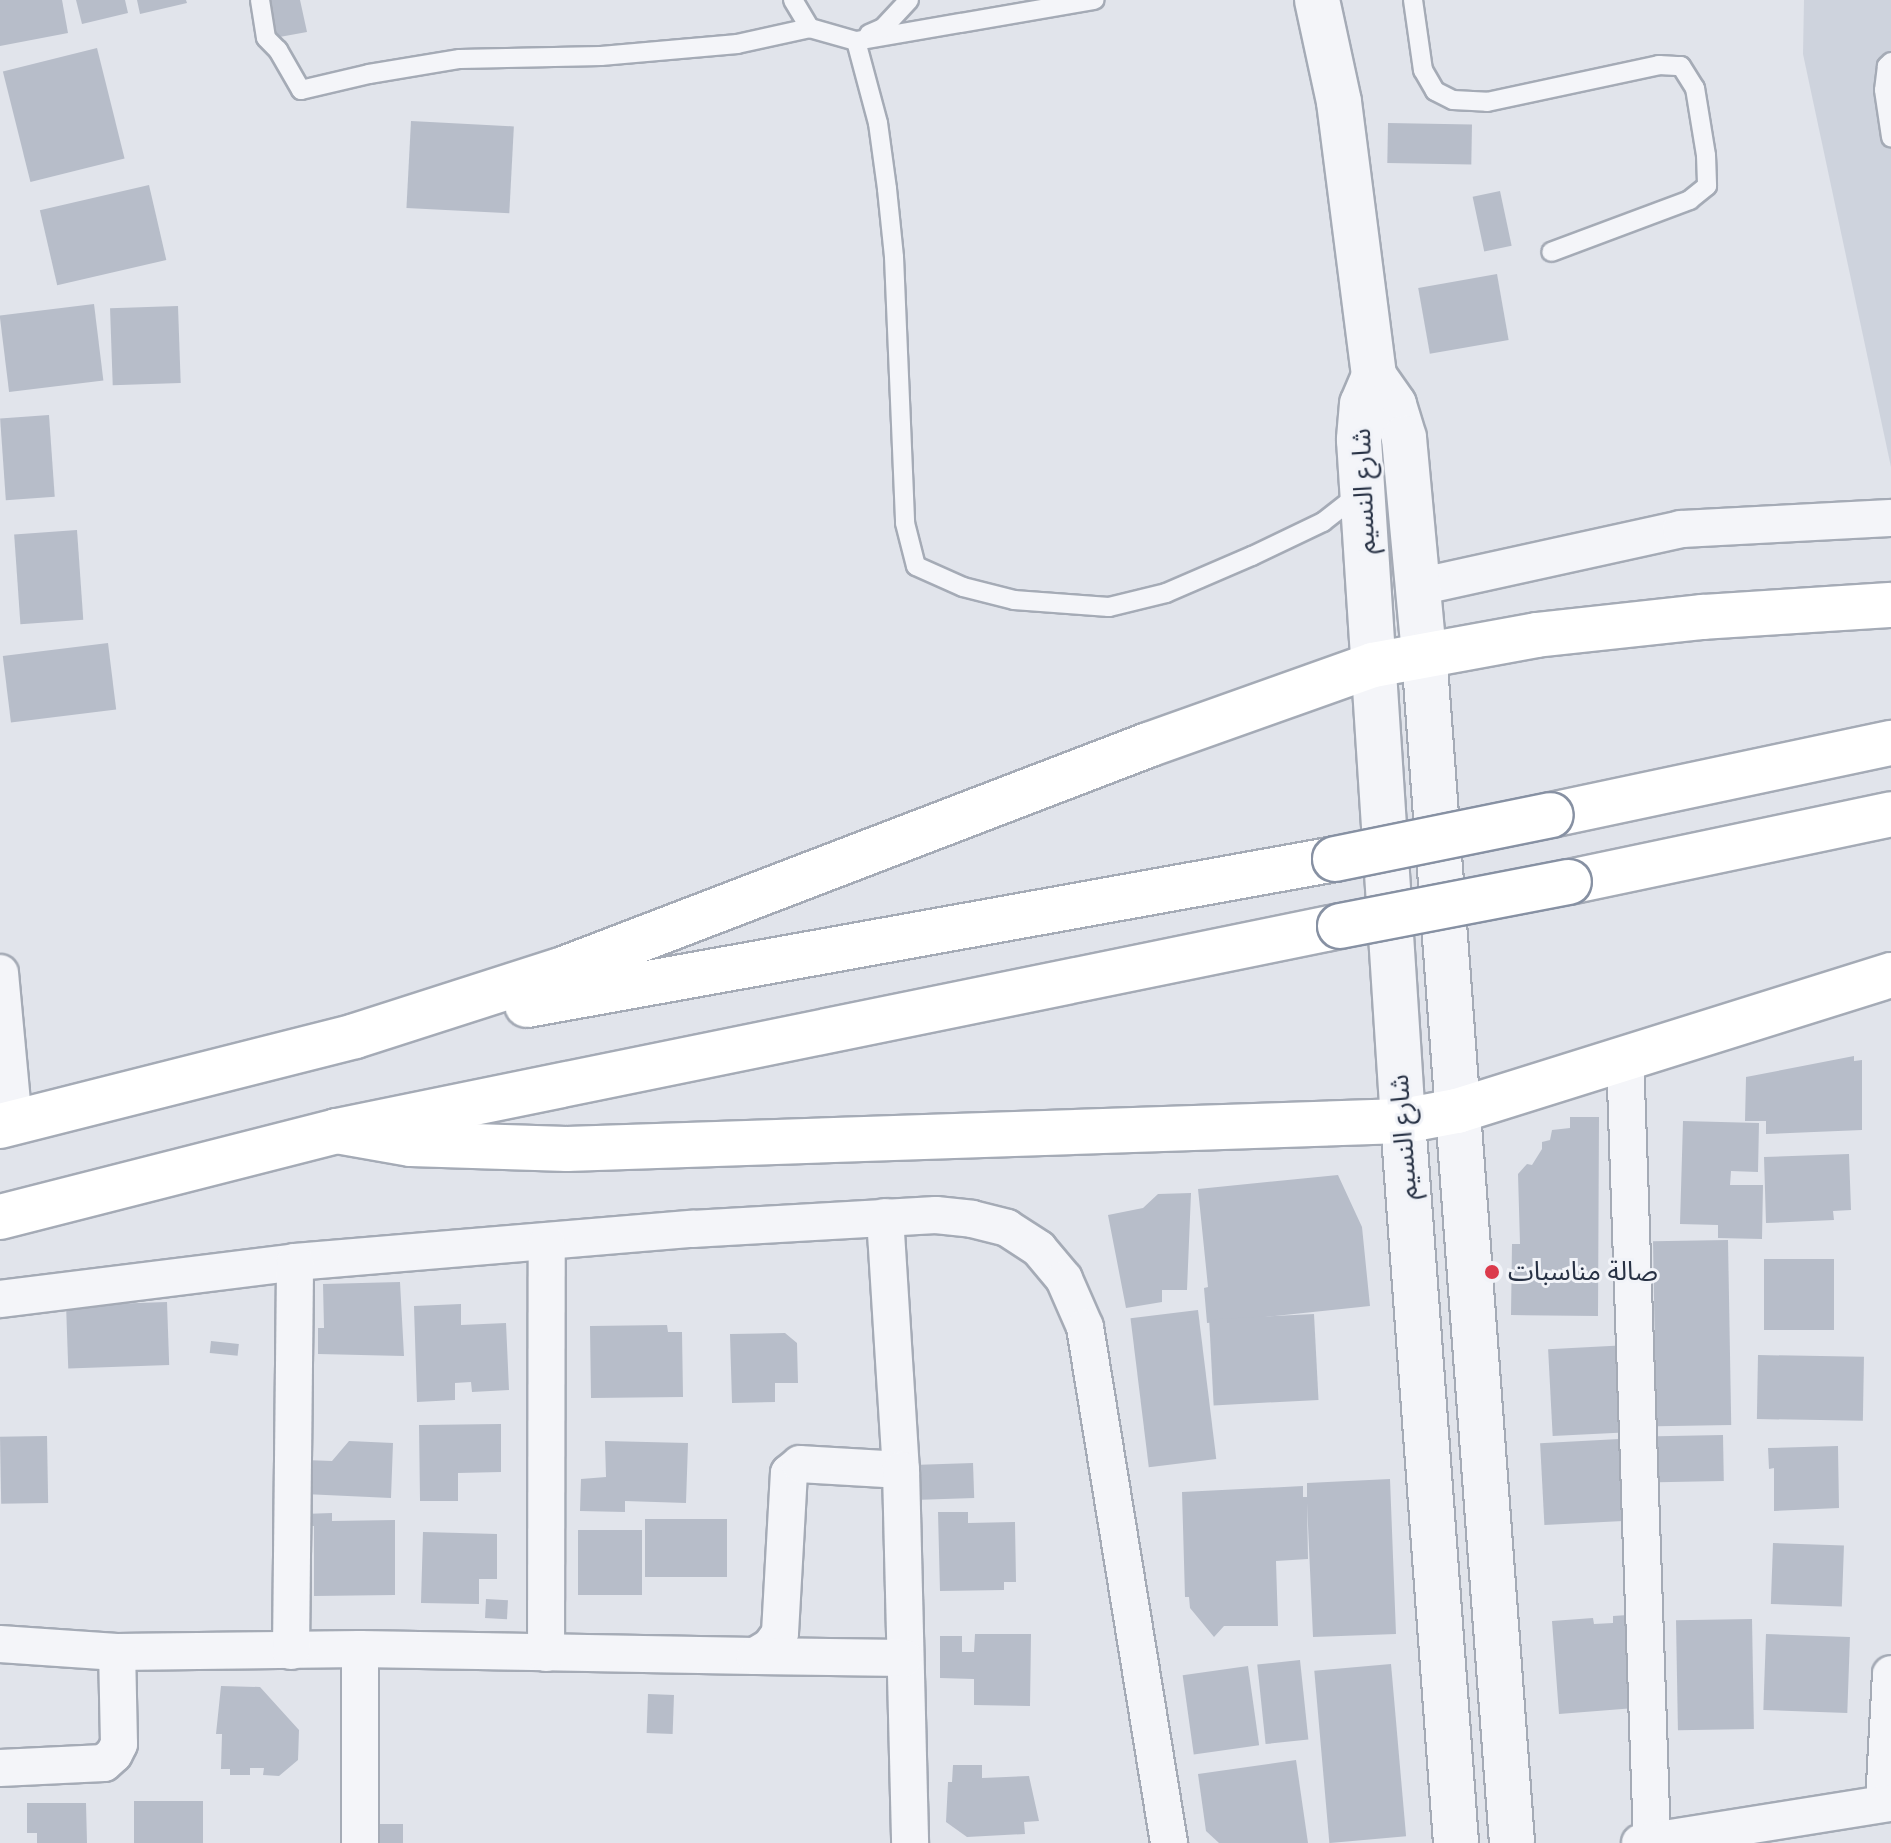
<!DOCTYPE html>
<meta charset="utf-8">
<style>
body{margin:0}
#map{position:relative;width:1891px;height:1843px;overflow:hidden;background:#e1e4eb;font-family:"Varela Round","Noto Sans Arabic",sans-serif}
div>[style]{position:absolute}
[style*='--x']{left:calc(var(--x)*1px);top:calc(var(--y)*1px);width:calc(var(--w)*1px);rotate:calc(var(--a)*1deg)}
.built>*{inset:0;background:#ced3dd}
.building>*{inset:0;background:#b7bdc9;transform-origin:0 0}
.roads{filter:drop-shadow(2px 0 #a5abb6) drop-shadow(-2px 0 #a5abb6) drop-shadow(0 2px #a5abb6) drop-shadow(0 -2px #a5abb6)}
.service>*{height:18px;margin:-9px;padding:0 9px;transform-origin:9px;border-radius:9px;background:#f4f5f9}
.minor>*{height:36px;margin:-18px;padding:0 18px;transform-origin:18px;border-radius:18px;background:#f4f5f9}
.tertiary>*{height:44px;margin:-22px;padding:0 22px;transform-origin:22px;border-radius:22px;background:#f4f5f9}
.trunk>*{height:44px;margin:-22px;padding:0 22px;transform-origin:22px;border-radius:22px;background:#fff}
.bridges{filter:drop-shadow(2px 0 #8791a3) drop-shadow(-2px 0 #8791a3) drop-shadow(0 2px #8791a3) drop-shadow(0 -2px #8791a3)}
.trunk-bridge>*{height:44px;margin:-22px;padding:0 22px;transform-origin:22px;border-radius:22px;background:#fff}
.dots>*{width:22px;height:22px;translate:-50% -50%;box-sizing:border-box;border:4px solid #f1f3f8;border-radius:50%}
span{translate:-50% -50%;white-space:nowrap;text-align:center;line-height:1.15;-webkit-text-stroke:6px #f1f3f8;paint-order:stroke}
.street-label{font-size:26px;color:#273144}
.poi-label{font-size:26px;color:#273144}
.left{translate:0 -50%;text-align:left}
</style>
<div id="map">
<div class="built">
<i style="clip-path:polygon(1804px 0,1891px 0,1891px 467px,1803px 54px)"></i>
</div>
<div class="building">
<i style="clip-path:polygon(0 0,62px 0,68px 33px,0 46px)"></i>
<i style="clip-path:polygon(76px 0,125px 0,128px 13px,82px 24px)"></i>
<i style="clip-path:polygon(137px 0,186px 0,187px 3px,140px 14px)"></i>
<i style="clip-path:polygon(266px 0,300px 0,307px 32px,274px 38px)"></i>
<i style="left:97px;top:48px;width:114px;height:97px;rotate:76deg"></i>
<i style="left:411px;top:121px;width:103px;height:87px;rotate:3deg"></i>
<i style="left:1388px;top:123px;width:84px;height:40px;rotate:1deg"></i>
<i style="left:149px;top:185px;width:77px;height:112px;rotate:77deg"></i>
<i style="left:1500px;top:191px;width:56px;height:28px;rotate:78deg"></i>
<i style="left:1497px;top:274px;width:67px;height:80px;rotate:80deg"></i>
<i style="left:94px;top:304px;width:77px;height:95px;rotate:83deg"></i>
<i style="left:178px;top:306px;width:77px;height:68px;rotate:88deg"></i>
<i style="left:49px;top:415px;width:82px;height:49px;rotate:86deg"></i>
<i style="left:77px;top:530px;width:90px;height:63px;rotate:86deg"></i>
<i style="left:108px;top:643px;width:67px;height:106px;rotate:83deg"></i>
<i style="clip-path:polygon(1854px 1056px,1854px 1061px,1862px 1060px,1862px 1130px,1766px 1134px,1766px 1121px,1745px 1121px,1746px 1077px)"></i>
<i style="clip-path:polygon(1570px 1117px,1599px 1117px,1598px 1316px,1511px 1315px,1512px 1244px,1520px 1244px,1518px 1174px,1527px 1164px,1532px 1165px,1542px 1149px,1542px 1142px,1550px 1140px,1552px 1130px,1570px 1128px)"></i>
<i style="clip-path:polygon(1683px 1121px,1759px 1123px,1758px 1172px,1731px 1171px,1730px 1185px,1763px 1185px,1762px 1239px,1718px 1238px,1718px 1225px,1680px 1224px)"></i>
<i style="clip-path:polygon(1849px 1154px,1851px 1210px,1833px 1211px,1834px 1220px,1766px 1223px,1764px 1157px)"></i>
<i style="clip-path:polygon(1338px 1175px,1362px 1227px,1370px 1306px,1207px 1323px,1204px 1288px,1208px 1287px,1198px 1189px)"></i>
<i style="clip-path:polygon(1191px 1193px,1187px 1290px,1162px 1290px,1162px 1302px,1126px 1308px,1108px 1215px,1143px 1208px,1158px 1194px)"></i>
<i style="left:1728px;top:1240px;width:185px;height:75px;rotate:89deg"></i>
<i style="left:1764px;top:1259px;width:70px;height:71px"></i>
<i style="clip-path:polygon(400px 1282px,404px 1356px,318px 1354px,318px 1328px,324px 1328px,323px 1284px)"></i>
<i style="left:167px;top:1302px;width:63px;height:101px;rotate:88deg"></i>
<i style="clip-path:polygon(461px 1304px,461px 1325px,506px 1323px,509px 1390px,472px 1392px,471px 1382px,455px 1383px,455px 1400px,417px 1402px,414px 1306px)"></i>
<i style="left:1198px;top:1310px;width:150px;height:68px;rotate:83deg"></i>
<i style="left:1314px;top:1314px;width:86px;height:105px;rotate:87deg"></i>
<i style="clip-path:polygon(667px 1325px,668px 1332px,682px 1332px,683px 1397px,591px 1398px,590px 1326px)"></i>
<i style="clip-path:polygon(785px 1333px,797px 1343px,798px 1383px,775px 1383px,775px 1402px,732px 1403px,730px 1334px)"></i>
<i style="left:211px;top:1341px;width:28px;height:12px;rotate:6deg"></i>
<i style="left:1629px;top:1345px;width:87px;height:81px;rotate:87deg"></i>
<i style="left:1758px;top:1355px;width:106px;height:64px;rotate:1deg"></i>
<i style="clip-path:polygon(501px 1424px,501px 1472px,458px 1473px,458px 1501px,420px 1501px,419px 1425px)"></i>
<i style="left:1723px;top:1435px;width:46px;height:66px;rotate:89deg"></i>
<i style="left:47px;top:1436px;width:67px;height:47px;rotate:89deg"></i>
<i style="left:1619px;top:1439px;width:82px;height:79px;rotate:87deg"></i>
<i style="clip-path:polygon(349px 1441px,393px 1443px,391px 1498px,304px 1494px,305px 1460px,332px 1461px)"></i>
<i style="clip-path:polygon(605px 1441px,688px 1443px,686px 1503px,625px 1501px,625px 1512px,580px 1511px,581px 1479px,606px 1477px)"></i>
<i style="clip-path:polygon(1838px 1446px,1839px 1508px,1774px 1511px,1774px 1468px,1769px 1469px,1768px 1448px)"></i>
<i style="left:973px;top:1463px;width:35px;height:68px;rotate:88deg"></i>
<i style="clip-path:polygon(1390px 1479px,1396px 1634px,1313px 1637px,1307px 1503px,1308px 1559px,1276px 1561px,1278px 1626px,1224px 1626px,1214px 1637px,1190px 1608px,1189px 1597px,1185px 1597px,1182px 1492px,1303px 1486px,1303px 1497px,1307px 1497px,1307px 1483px)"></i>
<i style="clip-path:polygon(938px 1512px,968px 1512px,968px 1523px,1015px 1522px,1016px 1582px,1004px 1582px,1004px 1590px,940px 1591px)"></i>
<i style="clip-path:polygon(332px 1513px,332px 1521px,395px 1520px,395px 1595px,314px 1596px,314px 1526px,303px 1526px,303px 1514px)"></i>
<i style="left:645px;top:1519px;width:82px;height:58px"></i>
<i style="left:642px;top:1530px;width:65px;height:64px;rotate:90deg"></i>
<i style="clip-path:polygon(423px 1532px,497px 1534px,497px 1579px,479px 1579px,479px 1604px,421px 1603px)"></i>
<i style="left:1773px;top:1543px;width:71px;height:61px;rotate:2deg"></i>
<i style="left:486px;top:1599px;width:22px;height:19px;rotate:3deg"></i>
<i style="clip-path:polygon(1628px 1615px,1635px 1708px,1559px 1714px,1552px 1621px,1593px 1618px,1594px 1624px,1613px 1623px,1613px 1616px)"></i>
<i style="left:1752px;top:1619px;width:110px;height:76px;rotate:89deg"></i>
<i style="clip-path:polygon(975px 1634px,1031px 1634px,1030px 1706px,974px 1705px,974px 1679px,940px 1678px,940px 1636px,962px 1636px,962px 1652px,974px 1652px)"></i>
<i style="left:1766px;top:1634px;width:84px;height:76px;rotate:2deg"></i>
<i style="left:1300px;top:1660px;width:80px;height:43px;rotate:84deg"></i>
<i style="left:1391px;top:1664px;width:173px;height:77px;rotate:85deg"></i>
<i style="left:1248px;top:1666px;width:80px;height:66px;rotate:82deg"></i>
<i style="clip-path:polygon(221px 1686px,260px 1687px,299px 1730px,298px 1760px,279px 1776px,263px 1775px,264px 1768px,250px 1768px,250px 1775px,230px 1775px,230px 1769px,221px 1769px,222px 1734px,216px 1734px)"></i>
<i style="left:648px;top:1694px;width:26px;height:39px;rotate:2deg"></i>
<i style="clip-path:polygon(1296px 1760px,1308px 1843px,1219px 1843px,1206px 1831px,1198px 1774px)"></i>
<i style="clip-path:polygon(953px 1765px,982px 1765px,982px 1778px,1029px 1776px,1039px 1821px,1024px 1822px,1025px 1834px,967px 1837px,946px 1822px,948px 1782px,952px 1782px)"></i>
<i style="left:203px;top:1801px;width:42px;height:69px;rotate:90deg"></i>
<i style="clip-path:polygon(27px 1803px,86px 1803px,87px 1843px,37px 1843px,37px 1833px,27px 1833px)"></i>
<i style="left:403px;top:1824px;width:19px;height:41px;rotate:90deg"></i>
</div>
<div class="roads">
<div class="service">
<i style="--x:260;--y:0;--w:38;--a:81"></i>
<i style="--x:266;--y:38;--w:17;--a:45"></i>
<i style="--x:278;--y:50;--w:46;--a:60.1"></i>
<i style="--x:301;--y:90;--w:70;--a:-13.2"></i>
<i style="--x:369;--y:74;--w:92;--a:-9.4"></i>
<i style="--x:460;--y:59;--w:141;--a:-1.2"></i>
<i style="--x:601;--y:56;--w:137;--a:-5"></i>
<i style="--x:737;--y:44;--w:75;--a:-12.4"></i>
<i style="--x:793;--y:0;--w:33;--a:59"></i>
<i style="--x:810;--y:28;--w:48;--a:15.8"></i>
<i style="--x:856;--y:41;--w:242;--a:-9.8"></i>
<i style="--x:1413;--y:0;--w:71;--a:81.9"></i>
<i style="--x:1423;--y:70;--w:24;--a:60"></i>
<i style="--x:1435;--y:91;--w:20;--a:27"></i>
<i style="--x:1453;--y:100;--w:34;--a:3"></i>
<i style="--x:1487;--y:102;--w:176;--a:-12.1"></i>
<i style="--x:1659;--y:65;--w:22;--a:3"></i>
<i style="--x:1681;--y:66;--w:26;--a:58"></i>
<i style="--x:1695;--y:88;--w:68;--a:80.7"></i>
<i style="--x:1706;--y:155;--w:31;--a:88"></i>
<i style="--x:1707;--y:186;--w:22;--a:141"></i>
<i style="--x:1690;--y:200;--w:148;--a:159.5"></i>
<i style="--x:869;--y:34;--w:15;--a:-23"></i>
<i style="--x:883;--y:28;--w:38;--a:-47"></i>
<i style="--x:856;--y:41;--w:85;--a:75"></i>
<i style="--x:878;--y:123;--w:67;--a:82.2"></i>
<i style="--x:887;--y:189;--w:68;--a:84.1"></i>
<i style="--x:894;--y:257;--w:266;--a:87.6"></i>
<i style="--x:905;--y:523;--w:44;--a:75.7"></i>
<i style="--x:916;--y:566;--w:51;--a:24.1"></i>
<i style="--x:963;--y:587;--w:53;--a:14.3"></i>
<i style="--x:1014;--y:600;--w:95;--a:4.2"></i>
<i style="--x:1109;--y:607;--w:59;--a:-13.8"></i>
<i style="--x:1166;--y:593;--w:94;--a:-23.3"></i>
<i style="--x:1252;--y:556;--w:79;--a:-25.6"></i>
<i style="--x:1323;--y:522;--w:47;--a:-38.1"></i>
<i style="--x:1891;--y:62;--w:6;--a:135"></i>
<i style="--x:1887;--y:66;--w:24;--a:97"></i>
<i style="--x:1884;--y:90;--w:48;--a:81.5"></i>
</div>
<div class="minor">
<i style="--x:1418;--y:587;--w:269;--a:-12.4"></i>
<i style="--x:1681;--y:529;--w:210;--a:-3"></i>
<i style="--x:0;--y:973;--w:152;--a:84.7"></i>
<i style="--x:1625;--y:1056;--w:785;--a:88.03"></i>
<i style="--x:885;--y:1217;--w:254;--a:86.4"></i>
<i style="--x:0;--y:1299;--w:297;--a:-7.1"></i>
<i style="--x:295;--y:1262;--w:398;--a:-4.8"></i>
<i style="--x:692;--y:1229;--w:244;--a:-3.3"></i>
<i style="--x:936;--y:1215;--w:36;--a:6"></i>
<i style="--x:972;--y:1219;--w:36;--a:14"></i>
<i style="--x:1007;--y:1228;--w:38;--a:33"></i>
<i style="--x:1039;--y:1249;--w:39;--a:50"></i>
<i style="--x:1064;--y:1279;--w:52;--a:66.4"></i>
<i style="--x:1085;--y:1327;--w:523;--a:80.75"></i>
<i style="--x:0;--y:1644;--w:117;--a:3.9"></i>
<i style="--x:117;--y:1652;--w:243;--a:-0.7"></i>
<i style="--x:360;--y:1649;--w:395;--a:1"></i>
<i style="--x:755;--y:1656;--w:17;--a:-31"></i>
<i style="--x:770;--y:1647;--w:17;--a:-54"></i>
<i style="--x:780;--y:1633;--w:160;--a:-86.8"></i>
<i style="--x:789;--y:1473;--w:14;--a:-39"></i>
<i style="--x:800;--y:1464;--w:101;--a:3.4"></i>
<i style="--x:901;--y:1470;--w:373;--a:88.6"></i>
<i style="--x:291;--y:1651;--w:389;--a:-89.4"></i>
<i style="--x:546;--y:1653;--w:410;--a:-89.9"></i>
<i style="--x:755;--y:1656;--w:149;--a:0.8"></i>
<i style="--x:0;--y:1768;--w:104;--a:-2.8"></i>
<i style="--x:104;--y:1763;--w:13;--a:-42"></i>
<i style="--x:114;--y:1754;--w:11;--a:-63"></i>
<i style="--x:119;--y:1744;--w:92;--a:-91.2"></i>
<i style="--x:1884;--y:1803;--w:129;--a:-86.9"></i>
<i style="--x:360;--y:1843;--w:194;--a:-90"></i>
<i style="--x:1640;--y:1843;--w:254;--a:-9.1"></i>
</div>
<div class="tertiary">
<i style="--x:1317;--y:0;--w:104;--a:77.8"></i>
<i style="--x:1339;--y:102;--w:276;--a:82.7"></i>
<i style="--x:1374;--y:376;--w:35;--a:55"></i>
<i style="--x:1394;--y:405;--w:34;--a:73"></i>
<i style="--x:1404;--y:438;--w:216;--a:84.7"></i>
<i style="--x:1424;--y:653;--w:1193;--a:85.77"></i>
<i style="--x:1374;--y:376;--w:30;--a:113"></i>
<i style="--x:1362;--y:404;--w:36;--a:95"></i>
<i style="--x:1359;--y:440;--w:682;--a:86.3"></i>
<i style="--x:1403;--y:1121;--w:724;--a:85.8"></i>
</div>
<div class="trunk">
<i style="--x:1551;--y:815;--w:348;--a:-12"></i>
<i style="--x:1569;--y:882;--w:329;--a:-11.9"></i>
<i style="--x:527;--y:1005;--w:821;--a:-10.24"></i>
<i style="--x:0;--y:1126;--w:366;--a:-14.2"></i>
<i style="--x:355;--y:1036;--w:216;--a:-17.8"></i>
<i style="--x:561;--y:970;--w:629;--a:-20.97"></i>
<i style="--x:1148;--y:745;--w:239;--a:-19.6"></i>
<i style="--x:1373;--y:665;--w:166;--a:-10.4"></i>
<i style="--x:1536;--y:635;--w:168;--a:-6.2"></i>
<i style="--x:1703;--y:617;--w:188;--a:-3.7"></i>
<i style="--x:337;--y:1131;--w:75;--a:10"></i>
<i style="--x:411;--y:1144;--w:156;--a:1.8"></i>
<i style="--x:567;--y:1149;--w:836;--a:-1.92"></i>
<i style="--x:1403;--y:1121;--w:55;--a:-10.5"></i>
<i style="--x:1457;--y:1111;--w:455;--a:-17.4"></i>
<i style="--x:0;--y:1217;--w:348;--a:-14.3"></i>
<i style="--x:337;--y:1131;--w:1024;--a:-11.55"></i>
</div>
</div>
<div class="bridges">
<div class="trunk-bridge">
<i style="--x:1335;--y:859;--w:220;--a:-11.5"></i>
<i style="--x:1340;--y:926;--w:233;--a:-10.9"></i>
</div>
</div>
<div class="dots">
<i style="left:1492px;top:1272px;background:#db3a4c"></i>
</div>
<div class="street-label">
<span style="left:1364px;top:491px;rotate:-92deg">شارع النسيم</span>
<span style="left:1404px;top:1137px;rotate:-94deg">شارع النسيم</span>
</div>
<div class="poi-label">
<span class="left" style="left:1508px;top:1272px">صالة مناسبات</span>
</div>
</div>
